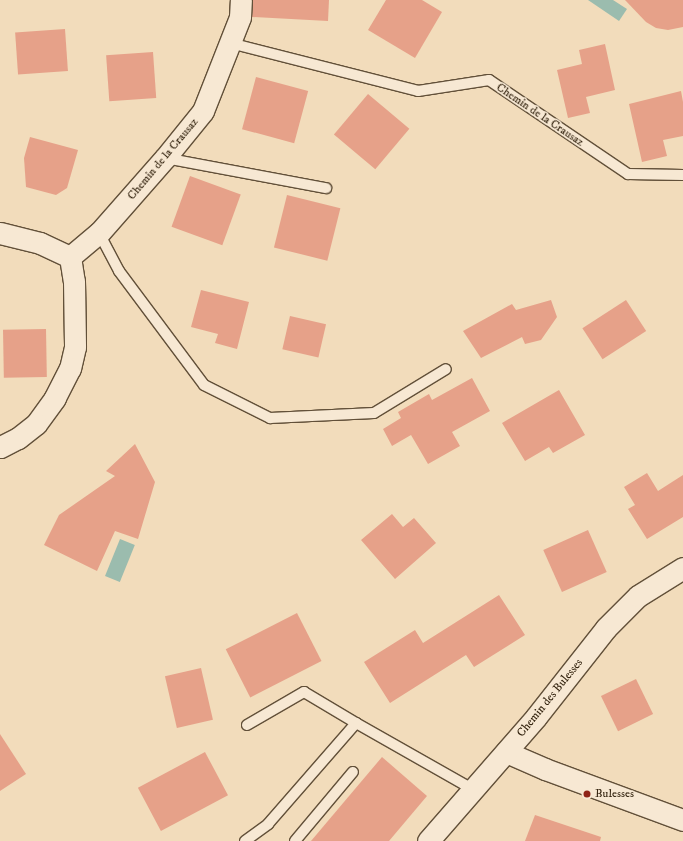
<!DOCTYPE html>
<style>
body{margin:0}
#map{position:relative;width:683px;height:841px;overflow:hidden;background:#f2dcbb;font-family:"IM FELL DW Pica",serif}
div>[style]{position:absolute}
[style*='--x']{left:calc(var(--x)*1px);top:calc(var(--y)*1px);width:calc(var(--w)*1px);rotate:calc(var(--a)*1deg)}
.water>*{inset:0;background:#9bbcae;transform-origin:0 0}
.building>*{inset:0;background:#e6a189;transform-origin:0 0}
.roads{filter:drop-shadow(1px 0 #625039) drop-shadow(-1px 0 #625039) drop-shadow(0 1px #625039) drop-shadow(0 -1px #625039)}
.lane>*{height:10px;margin:-5px;padding:0 5px;transform-origin:5px;border-radius:5px;background:#f7e8d3}
.street>*{height:21px;margin:-10.5px;padding:0 10.5px;transform-origin:10.5px;border-radius:10.5px;background:#f7e8d3}
.dots>*{width:11px;height:11px;translate:-50% -50%;box-sizing:border-box;border:2px solid #f7e8d3;border-radius:50%}
span{translate:-50% -50%;white-space:nowrap;text-align:center;line-height:1.15;-webkit-text-stroke:3px #f7e8d3;paint-order:stroke}
.street-label{font-size:12px;color:#32220e}
.poi-label{font-size:12px;color:#32220e}
.left{translate:0 -50%;text-align:left}
</style>
<div id="map">
<div class="water">
<i style="clip-path:polygon(588px 0,613px 0,627px 9px,619px 21px)"></i>
<i style="left:120px;top:539px;width:16px;height:40px;rotate:22deg"></i>
</div>
<div class="building">
<i style="clip-path:polygon(253px 0,329px 0,328px 21px,252px 17px)"></i>
<i style="clip-path:polygon(386px 0,422px 0,442px 12px,415px 58px,368px 30px)"></i>
<i style="clip-path:polygon(625px 0,683px 0,683px 27px,668px 30px,656px 28px,646px 22px)"></i>
<i style="left:65px;top:29px;width:42px;height:50px;rotate:86deg"></i>
<i style="clip-path:polygon(605px 44px,615px 90px,586px 97px,590px 113px,568px 118px,557px 70px,582px 64px,579px 50px)"></i>
<i style="left:153px;top:52px;width:46px;height:47px;rotate:86deg"></i>
<i style="left:256px;top:77px;width:54px;height:54px;rotate:15deg"></i>
<i style="clip-path:polygon(681px 91px,683px 102px,683px 136px,663px 140px,667px 156px,642px 162px,629px 104px)"></i>
<i style="left:368px;top:94px;width:54px;height:53px;rotate:40deg"></i>
<i style="clip-path:polygon(30px 137px,78px 150px,67px 188px,56px 195px,26px 187px,24px 158px)"></i>
<i style="left:190px;top:176px;width:54px;height:54px;rotate:20deg"></i>
<i style="left:287px;top:195px;width:55px;height:54px;rotate:14deg"></i>
<i style="clip-path:polygon(201px 290px,249px 302px,237px 349px,215px 343px,218px 334px,191px 327px)"></i>
<i style="clip-path:polygon(551px 300px,557px 317px,541px 340px,525px 344px,522px 337px,481px 358px,463px 331px,512px 304px,516px 310px)"></i>
<i style="left:626px;top:300px;width:37px;height:52px;rotate:57deg"></i>
<i style="left:290px;top:316px;width:37px;height:34px;rotate:13deg"></i>
<i style="left:46px;top:329px;width:48px;height:43px;rotate:89deg"></i>
<i style="clip-path:polygon(472px 378px,490px 411px,452px 432px,460px 446px,428px 464px,411px 435px,392px 446px,383px 429px,401px 418px,398px 412px,429px 394px,432px 400px)"></i>
<i style="clip-path:polygon(559px 390px,585px 435px,553px 453px,549px 447px,525px 461px,502px 423px)"></i>
<i style="clip-path:polygon(135px 444px,155px 482px,138px 539px,115px 531px,97px 571px,44px 545px,59px 515px,115px 476px,106px 471px)"></i>
<i style="clip-path:polygon(647px 473px,658px 491px,683px 475px,683px 517px,647px 539px,628px 509px,635px 505px,624px 487px)"></i>
<i style="clip-path:polygon(392px 514px,403px 527px,414px 518px,436px 543px,395px 579px,361px 540px)"></i>
<i style="left:588px;top:530px;width:46px;height:49px;rotate:66deg"></i>
<i style="clip-path:polygon(499px 595px,525px 635px,474px 667px,466px 655px,390px 703px,364px 662px,415px 630px,423px 643px)"></i>
<i style="left:297px;top:613px;width:54px;height:80px;rotate:63deg"></i>
<i style="left:201px;top:668px;width:53px;height:37px;rotate:77deg"></i>
<i style="left:636px;top:679px;width:39px;height:39px;rotate:64deg"></i>
<i style="clip-path:polygon(0 734px,26px 774px,0 791px)"></i>
<i style="left:205px;top:752px;width:49px;height:76px;rotate:62deg"></i>
<i style="clip-path:polygon(382px 757px,427px 796px,389px 841px,311px 841px)"></i>
<i style="clip-path:polygon(535px 815px,601px 837px,600px 841px,525px 841px)"></i>
</div>
<div class="roads">
<div class="lane">
<i style="--x:230;--y:43;--w:194;--a:14.3"></i>
<i style="--x:418;--y:91;--w:72;--a:-8.8"></i>
<i style="--x:489;--y:80;--w:168;--a:34.1"></i>
<i style="--x:628;--y:174;--w:55;--a:1"></i>
<i style="--x:165;--y:158;--w:164;--a:10.6"></i>
<i style="--x:99;--y:233;--w:43;--a:62.2"></i>
<i style="--x:119;--y:271;--w:142;--a:53.3"></i>
<i style="--x:204;--y:385;--w:74;--a:26.6"></i>
<i style="--x:270;--y:418;--w:104;--a:-2.8"></i>
<i style="--x:374;--y:413;--w:84;--a:-31.4"></i>
<i style="--x:247;--y:725;--w:66;--a:-30.1"></i>
<i style="--x:304;--y:692;--w:61;--a:30.8"></i>
<i style="--x:245;--y:841;--w:29;--a:-36"></i>
<i style="--x:268;--y:824;--w:134;--a:-48.9"></i>
<i style="--x:356;--y:723;--w:133;--a:29.6"></i>
<i style="--x:295;--y:841;--w:90;--a:-50"></i>
</div>
<div class="street">
<i style="--x:0;--y:233;--w:41;--a:14"></i>
<i style="--x:40;--y:243;--w:33;--a:25"></i>
<i style="--x:70;--y:257;--w:24;--a:81"></i>
<i style="--x:74;--y:281;--w:66;--a:89.1"></i>
<i style="--x:75;--y:347;--w:22;--a:103"></i>
<i style="--x:70;--y:368;--w:34;--a:117"></i>
<i style="--x:55;--y:398;--w:32;--a:126"></i>
<i style="--x:36;--y:424;--w:23;--a:142"></i>
<i style="--x:18;--y:438;--w:20;--a:153"></i>
<i style="--x:70;--y:257;--w:38;--a:-40"></i>
<i style="--x:99;--y:233;--w:100;--a:-48.7"></i>
<i style="--x:165;--y:158;--w:60;--a:-51"></i>
<i style="--x:203;--y:111;--w:101;--a:-68.5"></i>
<i style="--x:240;--y:17;--w:17;--a:-87"></i>
<i style="--x:506;--y:752;--w:43;--a:23.6"></i>
<i style="--x:545;--y:769;--w:147;--a:20.3"></i>
<i style="--x:428;--y:841;--w:164;--a:-48.9"></i>
<i style="--x:536;--y:717;--w:113;--a:-51.8"></i>
<i style="--x:606;--y:628;--w:45;--a:-45"></i>
<i style="--x:638;--y:596;--w:53;--a:-31.9"></i>
</div>
</div>
<div class="dots">
<i style="left:587px;top:794px;background:#8f2418"></i>
</div>
<div class="street-label">
<span style="left:540px;top:115px;rotate:34deg">Chemin de la Crausaz</span>
<span style="left:163px;top:159px;rotate:-50deg">Chemin de la Crausaz</span>
<span style="left:550px;top:698px;rotate:-51deg">Chemin des Bulesses</span>
</div>
<div class="poi-label">
<span class="left" style="left:595px;top:794px">Bulesses</span>
</div>
</div>
